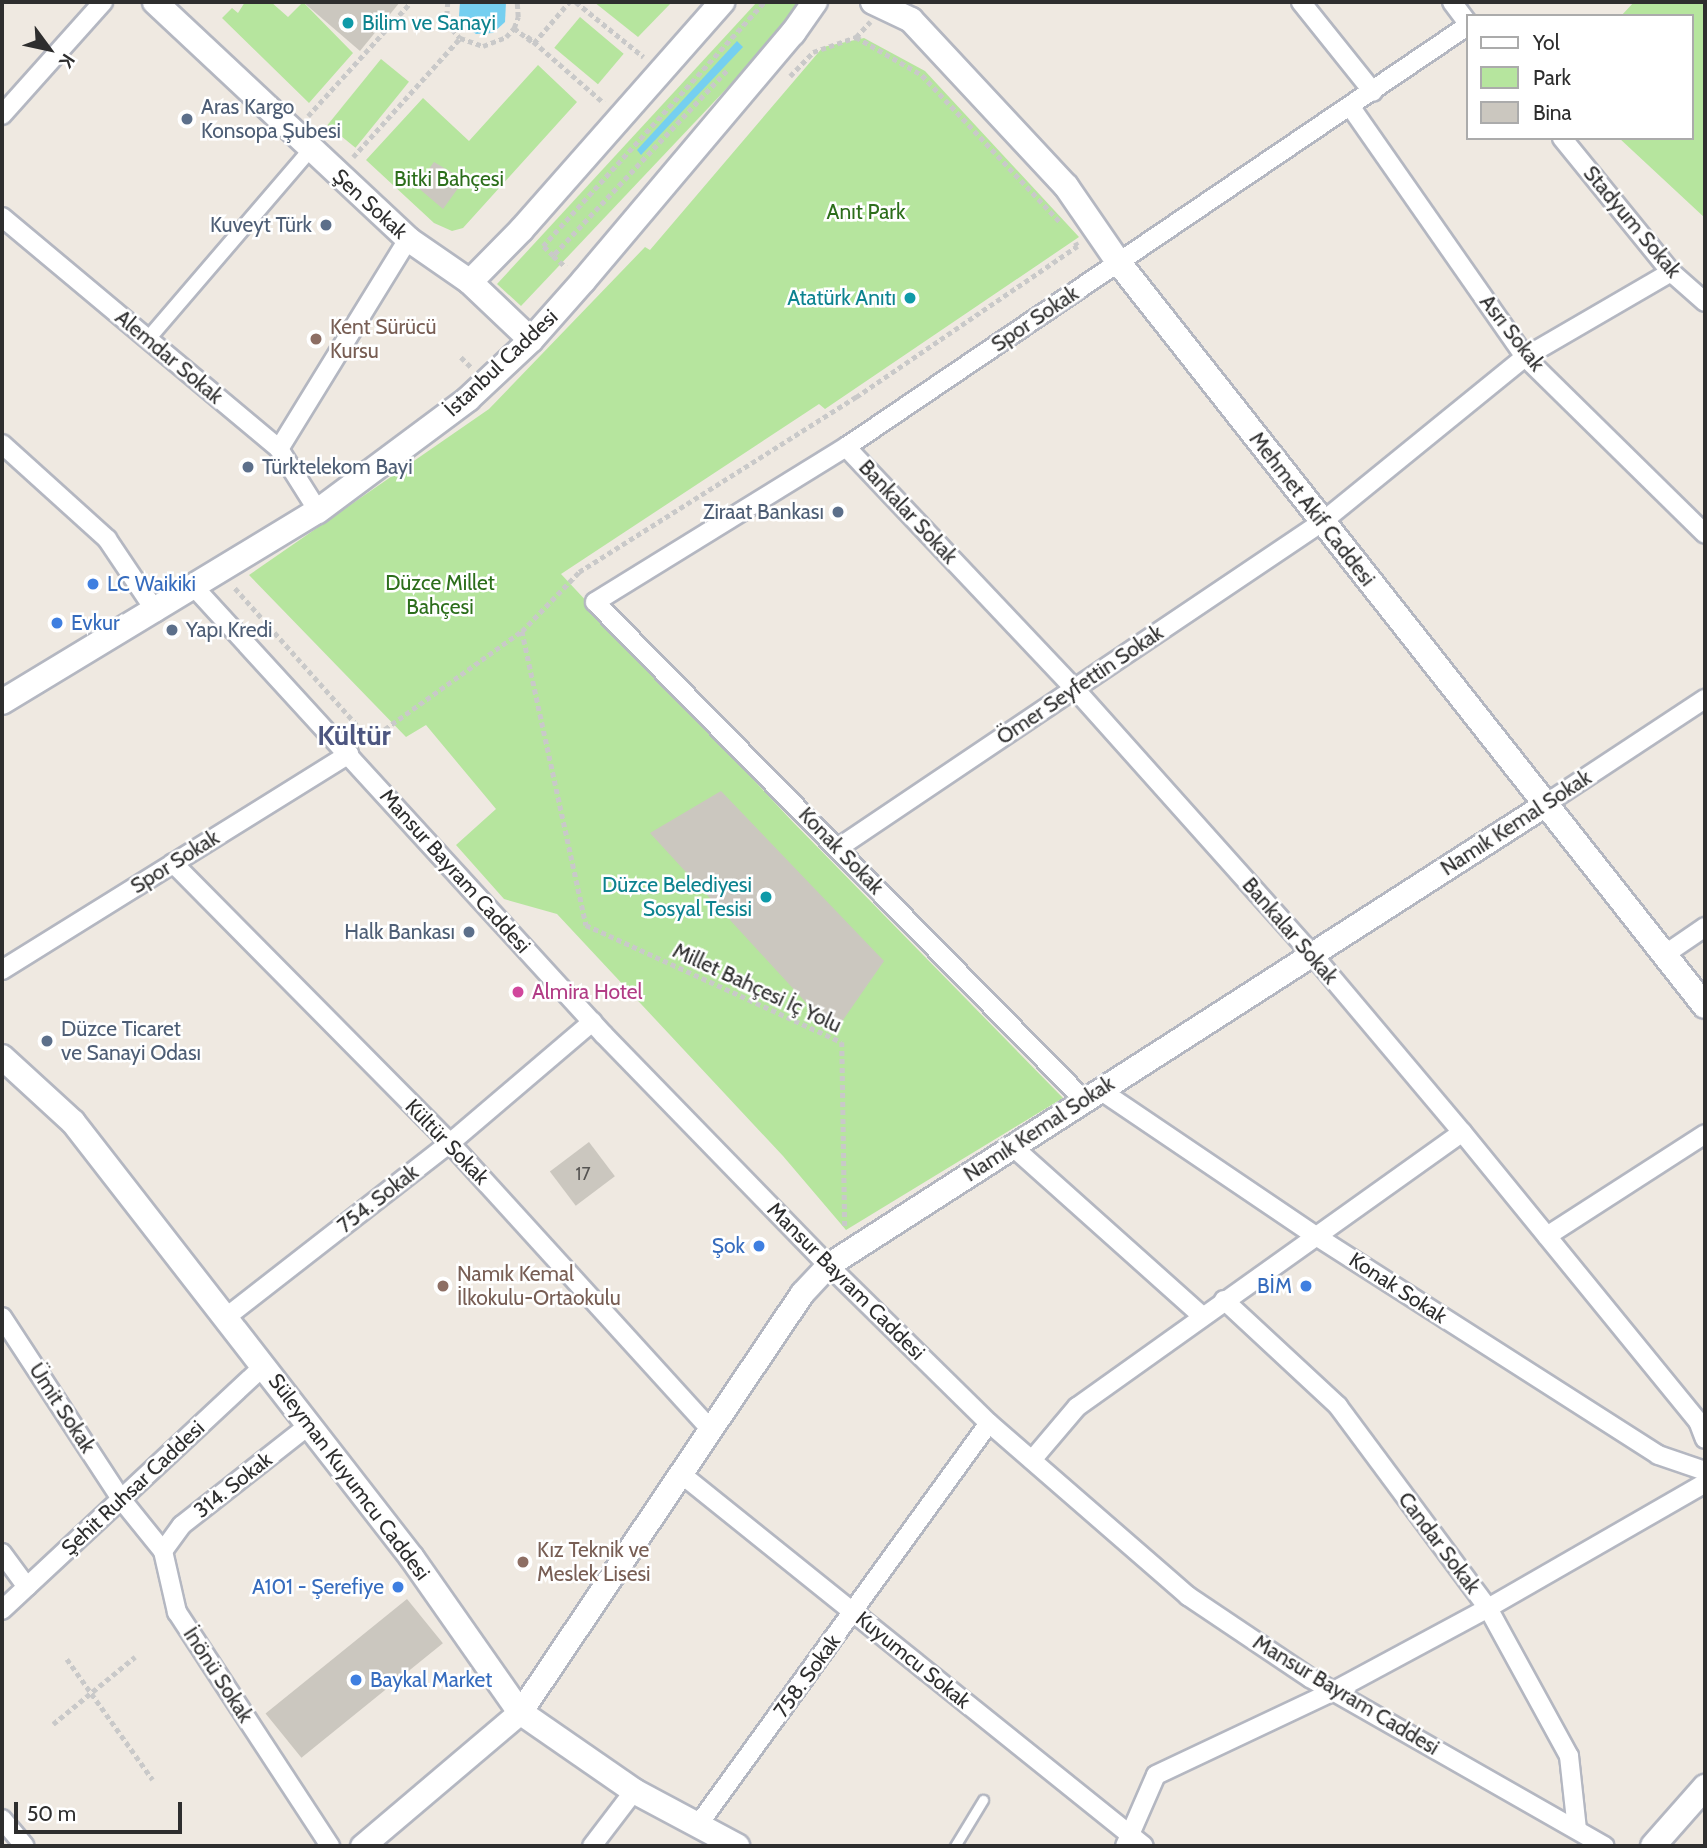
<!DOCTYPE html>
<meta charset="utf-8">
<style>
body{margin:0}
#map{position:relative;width:1707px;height:1848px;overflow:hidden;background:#efe9e1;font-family:Cabin,sans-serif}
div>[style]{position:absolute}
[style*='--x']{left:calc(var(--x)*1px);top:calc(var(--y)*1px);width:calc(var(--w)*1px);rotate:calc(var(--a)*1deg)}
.green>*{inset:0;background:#b6e59e;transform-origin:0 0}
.water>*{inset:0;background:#75cff0}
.building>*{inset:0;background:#cbc7bf;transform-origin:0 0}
.path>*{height:4.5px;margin-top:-2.25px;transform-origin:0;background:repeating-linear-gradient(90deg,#c9c9c9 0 5px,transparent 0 8.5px)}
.roads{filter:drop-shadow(2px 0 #b4b7c1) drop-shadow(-2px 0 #b4b7c1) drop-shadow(0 2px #b4b7c1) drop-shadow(0 -2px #b4b7c1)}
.service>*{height:9px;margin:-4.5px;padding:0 4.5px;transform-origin:4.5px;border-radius:4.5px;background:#fff}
.pedestrian>*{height:14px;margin:-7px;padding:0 7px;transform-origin:7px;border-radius:7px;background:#fff}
.minor>*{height:18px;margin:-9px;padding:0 9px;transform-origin:9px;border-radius:9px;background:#fff}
.tertiary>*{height:23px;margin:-11.5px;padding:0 11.5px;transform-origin:11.5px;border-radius:11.5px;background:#fff}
.secondary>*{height:24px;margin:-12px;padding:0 12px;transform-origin:12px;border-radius:12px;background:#fff}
.dots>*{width:19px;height:19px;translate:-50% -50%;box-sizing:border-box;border:4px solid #fff;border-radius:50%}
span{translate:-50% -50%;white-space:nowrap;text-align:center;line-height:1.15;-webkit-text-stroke:5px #fff;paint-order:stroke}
.number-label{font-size:18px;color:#555452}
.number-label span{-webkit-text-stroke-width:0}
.culture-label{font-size:21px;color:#0d838f}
.left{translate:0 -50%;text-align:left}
.right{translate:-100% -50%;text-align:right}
.service-label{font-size:21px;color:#4e5e75}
.park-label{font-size:21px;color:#2c6e1b}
.street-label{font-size:21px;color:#2e2e2e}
.education-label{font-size:21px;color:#785e54}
.shop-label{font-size:21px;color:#366cbe}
.hotel-label{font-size:21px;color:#b23c85}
.district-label{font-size:28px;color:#4d5680;font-weight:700}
.frame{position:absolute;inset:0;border:4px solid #2e2e2e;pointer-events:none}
.legend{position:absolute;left:1466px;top:14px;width:228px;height:126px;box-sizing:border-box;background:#fff;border:2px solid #ababab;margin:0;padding:9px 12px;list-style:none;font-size:21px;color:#2e2e2e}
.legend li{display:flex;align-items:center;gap:14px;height:35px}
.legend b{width:35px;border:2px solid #ababab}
.north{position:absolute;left:14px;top:14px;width:70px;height:70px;-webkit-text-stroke:5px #fff;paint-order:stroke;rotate:123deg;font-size:19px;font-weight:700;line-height:28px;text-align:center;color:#2e2e2e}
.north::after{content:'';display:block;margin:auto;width:24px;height:32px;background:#2e2e2e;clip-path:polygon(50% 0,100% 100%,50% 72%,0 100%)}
.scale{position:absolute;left:14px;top:1802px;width:168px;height:32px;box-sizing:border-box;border:4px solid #2e2e2e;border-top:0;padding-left:9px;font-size:21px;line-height:24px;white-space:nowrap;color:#2e2e2e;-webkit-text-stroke:5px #fff;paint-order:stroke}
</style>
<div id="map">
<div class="green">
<i style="clip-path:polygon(245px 2px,271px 2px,288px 17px,303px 2px,353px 53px,309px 103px,222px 18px,232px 8px,238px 13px)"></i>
<i style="clip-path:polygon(594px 2px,672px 2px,638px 37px)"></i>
<i style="clip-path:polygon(757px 2px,803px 2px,766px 47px,521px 306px,497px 284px)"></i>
<i style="clip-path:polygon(1634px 2px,1705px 2px,1705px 218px,1619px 138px,1691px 138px,1691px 16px,1621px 16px)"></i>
<i style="left:580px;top:17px;width:57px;height:40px;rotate:40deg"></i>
<i style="clip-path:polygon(864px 38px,925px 71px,1079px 237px,825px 409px,819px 404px,561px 574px,792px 821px,1063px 1098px,846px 1230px,783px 1156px,557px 914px,504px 899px,456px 845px,496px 809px,426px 725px,406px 737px,249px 575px,489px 409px,645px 247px,650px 250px,823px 47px)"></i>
<i style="left:381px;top:59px;width:36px;height:85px;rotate:39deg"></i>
<i style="clip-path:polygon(538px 65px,577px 102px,463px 228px,452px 231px,434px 223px,366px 160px,423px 98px,469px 141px)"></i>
</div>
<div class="water">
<i style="clip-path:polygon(460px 2px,506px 2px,505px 22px,493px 33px,476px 34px,463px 24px,459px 16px)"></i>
<i style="clip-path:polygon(737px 41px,743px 47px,641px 155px,637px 150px)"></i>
</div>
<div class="building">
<i style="clip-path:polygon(303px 2px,400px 2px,360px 51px)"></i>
<i style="clip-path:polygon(434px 162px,464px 180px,443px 209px,416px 186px)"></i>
<i style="clip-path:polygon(721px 791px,884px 961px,834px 1033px,650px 833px)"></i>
<i style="left:589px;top:1142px;width:43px;height:49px;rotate:53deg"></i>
<i style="left:407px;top:1599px;width:57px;height:182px;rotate:51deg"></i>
</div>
<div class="path">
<i style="--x:448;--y:2;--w:15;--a:94"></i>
<i style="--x:447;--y:17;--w:13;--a:67"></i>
<i style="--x:452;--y:29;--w:12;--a:48"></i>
<i style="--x:460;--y:38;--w:24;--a:19"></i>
<i style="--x:483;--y:46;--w:25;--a:-21"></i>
<i style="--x:506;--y:37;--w:12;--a:-48"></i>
<i style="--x:514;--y:28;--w:12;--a:-70"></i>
<i style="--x:518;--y:17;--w:15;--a:-94"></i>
<i style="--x:576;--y:2;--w:87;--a:39"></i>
<i style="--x:514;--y:28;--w:25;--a:37"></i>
<i style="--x:534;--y:43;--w:54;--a:-49.5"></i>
<i style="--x:527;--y:36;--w:102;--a:41"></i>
<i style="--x:856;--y:37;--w:21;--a:-47"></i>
<i style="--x:727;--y:71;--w:254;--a:133.2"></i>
<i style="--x:553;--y:256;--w:14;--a:-135"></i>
<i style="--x:543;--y:246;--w:329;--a:-47.8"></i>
<i style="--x:790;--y:76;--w:33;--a:-46"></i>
<i style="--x:813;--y:52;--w:46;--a:-19.2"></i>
<i style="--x:856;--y:37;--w:76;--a:29.9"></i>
<i style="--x:922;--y:75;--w:204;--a:46.8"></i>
<i style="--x:308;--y:116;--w:154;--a:-47.9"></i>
<i style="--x:353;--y:157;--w:160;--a:-48"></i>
<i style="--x:553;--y:256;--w:17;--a:40"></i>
<i style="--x:461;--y:357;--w:16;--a:45"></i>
<i style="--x:235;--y:588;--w:183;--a:48.3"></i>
<i style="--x:522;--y:631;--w:301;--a:77.7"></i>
<i style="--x:586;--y:925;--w:281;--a:24.6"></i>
<i style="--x:842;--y:1042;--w:186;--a:89.1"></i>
<i style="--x:364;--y:744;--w:194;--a:-35.6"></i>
<i style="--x:522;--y:631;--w:82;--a:-46"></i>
<i style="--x:579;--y:572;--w:328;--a:-32.3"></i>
<i style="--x:856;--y:397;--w:268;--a:-34.3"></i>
<i style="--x:1077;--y:246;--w:4;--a:-117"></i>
<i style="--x:67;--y:1659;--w:148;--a:54.6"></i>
<i style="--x:53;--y:1724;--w:106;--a:-39.3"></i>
</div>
<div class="roads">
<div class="service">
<i style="--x:955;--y:1846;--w:54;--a:-58.7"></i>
</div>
<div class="pedestrian">
<i style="--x:148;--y:339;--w:250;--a:-49.4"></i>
</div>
<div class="minor">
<i style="--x:1301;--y:2;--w:115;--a:51.3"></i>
<i style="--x:1452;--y:2;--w:25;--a:53"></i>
<i style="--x:1350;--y:106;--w:306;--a:55.1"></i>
<i style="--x:1525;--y:357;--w:252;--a:44.5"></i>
<i style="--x:2;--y:115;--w:152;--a:-48.2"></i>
<i style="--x:1562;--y:138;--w:173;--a:50.9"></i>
<i style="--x:1671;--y:272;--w:45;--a:41.4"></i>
<i style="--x:2;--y:217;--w:361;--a:39.9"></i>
<i style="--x:279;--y:449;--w:73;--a:57.8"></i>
<i style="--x:2;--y:444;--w:142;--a:42.1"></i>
<i style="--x:107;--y:539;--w:88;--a:56.1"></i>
<i style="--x:846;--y:447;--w:333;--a:46.6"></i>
<i style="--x:1075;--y:689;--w:356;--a:48.2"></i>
<i style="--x:1312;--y:954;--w:233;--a:49.9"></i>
<i style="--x:1462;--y:1132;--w:373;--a:50.8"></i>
<i style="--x:1698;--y:1421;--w:19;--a:69"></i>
<i style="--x:279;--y:449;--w:246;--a:-58.4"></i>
<i style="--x:195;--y:588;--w:606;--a:47.54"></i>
<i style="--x:604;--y:1035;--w:321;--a:45.8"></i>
<i style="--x:828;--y:1265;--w:226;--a:44.5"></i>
<i style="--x:989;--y:1423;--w:264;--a:41"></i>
<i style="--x:1188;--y:1596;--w:147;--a:33.9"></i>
<i style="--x:1310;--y:1678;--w:339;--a:29.7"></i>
<i style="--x:1544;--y:805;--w:193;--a:-33.4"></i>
<i style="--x:838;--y:848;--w:584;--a:-33.96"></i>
<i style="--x:1322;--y:522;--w:262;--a:-39.1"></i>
<i style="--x:1525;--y:357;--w:169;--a:-30.2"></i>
<i style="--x:173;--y:863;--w:394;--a:45.3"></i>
<i style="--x:450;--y:1143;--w:389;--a:47.7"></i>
<i style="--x:1664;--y:955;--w:50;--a:-34.3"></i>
<i style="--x:2;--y:970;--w:409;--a:-31.9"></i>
<i style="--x:1100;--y:1090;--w:261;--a:34.1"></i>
<i style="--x:1316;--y:1236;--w:406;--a:32.6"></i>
<i style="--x:1658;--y:1455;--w:50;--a:18.8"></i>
<i style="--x:1085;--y:1101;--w:699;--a:-134.48"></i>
<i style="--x:595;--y:602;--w:295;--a:-31.7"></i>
<i style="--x:846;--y:447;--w:750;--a:-34.13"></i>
<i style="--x:1012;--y:1146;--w:255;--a:41.8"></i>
<i style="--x:1547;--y:1236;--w:188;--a:-32.8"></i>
<i style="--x:1224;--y:1300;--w:156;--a:42.9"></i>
<i style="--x:1338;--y:1406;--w:252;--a:53.4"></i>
<i style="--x:1488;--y:1608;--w:169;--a:61.3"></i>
<i style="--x:1569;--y:1756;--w:74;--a:83.8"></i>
<i style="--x:2;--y:1317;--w:217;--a:56.8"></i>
<i style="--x:121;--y:1499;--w:67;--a:51.1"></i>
<i style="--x:163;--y:1551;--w:63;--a:77.1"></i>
<i style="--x:177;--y:1612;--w:280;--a:56.8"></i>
<i style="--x:225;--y:1318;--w:285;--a:-37.9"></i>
<i style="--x:450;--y:1143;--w:187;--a:-40.4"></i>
<i style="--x:1032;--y:1460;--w:70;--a:-49.7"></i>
<i style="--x:1077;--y:1407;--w:473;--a:-35.5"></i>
<i style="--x:680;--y:1473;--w:595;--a:38.8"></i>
<i style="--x:163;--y:1551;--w:32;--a:-54"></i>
<i style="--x:182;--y:1525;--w:162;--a:-38.2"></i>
<i style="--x:2;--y:1553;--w:42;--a:53.7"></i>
<i style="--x:2;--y:1610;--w:358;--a:-43"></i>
<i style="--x:2;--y:1819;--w:35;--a:50"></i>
<i style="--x:698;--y:1825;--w:496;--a:-54.1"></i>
<i style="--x:592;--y:1846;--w:69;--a:-52.6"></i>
<i style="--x:1125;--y:1846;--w:77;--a:-66.4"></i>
<i style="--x:1156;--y:1775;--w:197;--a:-25.3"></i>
<i style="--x:1334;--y:1691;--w:175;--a:-28.3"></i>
<i style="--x:1488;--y:1608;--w:250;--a:-29.9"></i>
</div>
<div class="tertiary">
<i style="--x:362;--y:1846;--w:207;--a:-40.3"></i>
<i style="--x:520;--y:1712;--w:505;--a:-56.06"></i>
<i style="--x:802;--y:1293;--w:38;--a:-47"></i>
<i style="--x:828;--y:1265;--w:851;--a:-32.72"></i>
</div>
<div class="secondary">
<i style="--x:155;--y:2;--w:347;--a:43.1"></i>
<i style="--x:408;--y:239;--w:75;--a:34.7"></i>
<i style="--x:470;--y:282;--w:84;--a:43.6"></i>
<i style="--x:873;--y:2;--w:42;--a:25.3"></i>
<i style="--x:911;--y:20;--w:227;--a:47"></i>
<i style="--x:1066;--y:186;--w:93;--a:55.5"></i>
<i style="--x:1119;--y:263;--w:946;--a:51.74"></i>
<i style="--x:470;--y:282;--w:74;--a:-45.5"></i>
<i style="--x:522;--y:229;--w:303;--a:-48.6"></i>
<i style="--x:2;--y:702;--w:369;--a:-31.2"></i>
<i style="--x:318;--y:511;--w:187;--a:-36.7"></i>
<i style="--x:468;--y:399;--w:86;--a:-43.1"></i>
<i style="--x:531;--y:340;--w:80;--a:-48.5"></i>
<i style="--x:584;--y:280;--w:324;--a:-49.8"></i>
<i style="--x:793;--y:33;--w:38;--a:-55"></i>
<i style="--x:2;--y:1057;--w:96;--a:42.5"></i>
<i style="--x:73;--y:1122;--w:552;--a:52.13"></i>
<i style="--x:412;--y:1558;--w:188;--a:55"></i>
<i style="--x:520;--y:1712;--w:139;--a:34.7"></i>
<i style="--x:634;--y:1791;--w:117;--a:28.1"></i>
<i style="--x:1653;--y:1846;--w:79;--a:-48.6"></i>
</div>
</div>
<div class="dots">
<i style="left:348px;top:23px;background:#0f9aa8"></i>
<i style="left:187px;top:119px;background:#5c6f8a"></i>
<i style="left:326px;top:225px;background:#5c6f8a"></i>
<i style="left:910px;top:298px;background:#0f9aa8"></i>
<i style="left:316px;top:339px;background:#8d6e63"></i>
<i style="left:248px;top:467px;background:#5c6f8a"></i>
<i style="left:838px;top:512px;background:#5c6f8a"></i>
<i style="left:93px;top:584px;background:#3f7fe0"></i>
<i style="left:57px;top:623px;background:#3f7fe0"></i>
<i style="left:172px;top:630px;background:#5c6f8a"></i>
<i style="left:766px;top:897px;background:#0f9aa8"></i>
<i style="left:469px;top:932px;background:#5c6f8a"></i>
<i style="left:518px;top:992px;background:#d1479c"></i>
<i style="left:47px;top:1041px;background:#5c6f8a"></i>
<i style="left:759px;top:1246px;background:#3f7fe0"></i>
<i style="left:443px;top:1286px;background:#8d6e63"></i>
<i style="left:1306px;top:1286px;background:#3f7fe0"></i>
<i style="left:523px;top:1562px;background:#8d6e63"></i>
<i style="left:398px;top:1587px;background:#3f7fe0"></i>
<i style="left:356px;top:1680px;background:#3f7fe0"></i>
</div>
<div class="number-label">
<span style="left:583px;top:1174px">17</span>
</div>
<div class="culture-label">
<span class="left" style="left:362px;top:23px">Bilim ve Sanayi</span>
<span class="right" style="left:896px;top:298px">Atatürk Anıtı</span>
<span class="right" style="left:752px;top:897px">Düzce Belediyesi<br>Sosyal Tesisi</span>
</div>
<div class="service-label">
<span class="left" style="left:201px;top:119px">Aras Kargo<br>Konsopa Şubesi</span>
<span class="right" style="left:312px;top:225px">Kuveyt Türk</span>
<span class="left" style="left:262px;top:467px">Türktelekom Bayi</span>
<span class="right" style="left:824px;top:512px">Ziraat Bankası</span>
<span class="left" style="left:186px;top:630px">Yapı Kredi</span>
<span class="right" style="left:455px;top:932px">Halk Bankası</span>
<span class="left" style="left:61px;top:1041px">Düzce Ticaret<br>ve Sanayi Odası</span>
</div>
<div class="park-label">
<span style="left:449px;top:179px">Bitki Bahçesi</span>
<span style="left:866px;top:212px">Anıt Park</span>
<span style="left:440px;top:595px">Düzce Millet<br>Bahçesi</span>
</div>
<div class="street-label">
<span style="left:370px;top:204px;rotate:42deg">Şen Sokak</span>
<span style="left:1632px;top:222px;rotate:50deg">Stadyum Sokak</span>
<span style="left:1035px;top:319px;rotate:-34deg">Spor Sokak</span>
<span style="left:1512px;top:333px;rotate:52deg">Asrı Sokak</span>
<span style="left:169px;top:357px;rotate:40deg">Alemdar Sokak</span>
<span style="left:501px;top:363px;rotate:-43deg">İstanbul Caddesi</span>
<span style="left:1312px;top:509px;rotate:52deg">Mehmet Akif Caddesi</span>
<span style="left:908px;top:512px;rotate:47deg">Bankalar Sokak</span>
<span style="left:1080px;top:685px;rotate:-34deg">Ömer Seyfettin Sokak</span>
<span style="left:1516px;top:823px;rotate:-33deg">Namık Kemal Sokak</span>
<span style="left:841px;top:851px;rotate:46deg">Konak Sokak</span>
<span style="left:175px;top:862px;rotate:-32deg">Spor Sokak</span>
<span style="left:455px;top:871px;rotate:48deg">Mansur Bayram Caddesi</span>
<span style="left:1290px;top:931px;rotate:49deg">Bankalar Sokak</span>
<span style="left:757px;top:988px;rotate:25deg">Millet Bahçesi İç Yolu</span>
<span style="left:1039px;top:1129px;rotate:-33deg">Namık Kemal Sokak</span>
<span style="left:447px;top:1142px;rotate:46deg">Kültür Sokak</span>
<span style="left:378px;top:1199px;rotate:-38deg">754. Sokak</span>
<span style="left:846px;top:1281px;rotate:45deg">Mansur Bayram Caddesi</span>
<span style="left:1398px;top:1288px;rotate:33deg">Konak Sokak</span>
<span style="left:62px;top:1408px;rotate:57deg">Ümit Sokak</span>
<span style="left:349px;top:1477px;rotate:53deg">Süleyman Kuyumcu Caddesi</span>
<span style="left:233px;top:1485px;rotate:-38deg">314. Sokak</span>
<span style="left:133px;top:1488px;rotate:-43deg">Şehit Ruhsar Caddesi</span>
<span style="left:1439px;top:1543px;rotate:53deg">Candar Sokak</span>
<span style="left:913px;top:1660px;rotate:39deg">Kuyumcu Sokak</span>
<span style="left:218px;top:1675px;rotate:57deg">İnönü Sokak</span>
<span style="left:807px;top:1676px;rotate:-54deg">758. Sokak</span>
<span style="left:1346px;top:1695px;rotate:31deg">Mansur Bayram Caddesi</span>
</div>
<div class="education-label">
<span class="left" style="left:330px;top:339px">Kent Sürücü<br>Kursu</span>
<span class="left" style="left:457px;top:1286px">Namık Kemal<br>İlkokulu-Ortaokulu</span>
<span class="left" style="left:537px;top:1562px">Kız Teknik ve<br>Meslek Lisesi</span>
</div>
<div class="shop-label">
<span class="left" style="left:107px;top:584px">LC Waikiki</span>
<span class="left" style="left:71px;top:623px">Evkur</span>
<span class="right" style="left:745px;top:1246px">Şok</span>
<span class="right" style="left:1292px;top:1286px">BİM</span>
<span class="right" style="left:384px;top:1587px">A101 - Şerefiye</span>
<span class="left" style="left:370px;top:1680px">Baykal Market</span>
</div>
<div class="hotel-label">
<span class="left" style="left:532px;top:992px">Almira Hotel</span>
</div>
<div class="district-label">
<span style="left:354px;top:735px">Kültür</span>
</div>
<div class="frame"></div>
<ul class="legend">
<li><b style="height:9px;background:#fff"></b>Yol</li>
<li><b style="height:19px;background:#b6e59e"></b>Park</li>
<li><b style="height:19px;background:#cbc7bf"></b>Bina</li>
</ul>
<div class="north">K</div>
<div class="scale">50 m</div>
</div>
